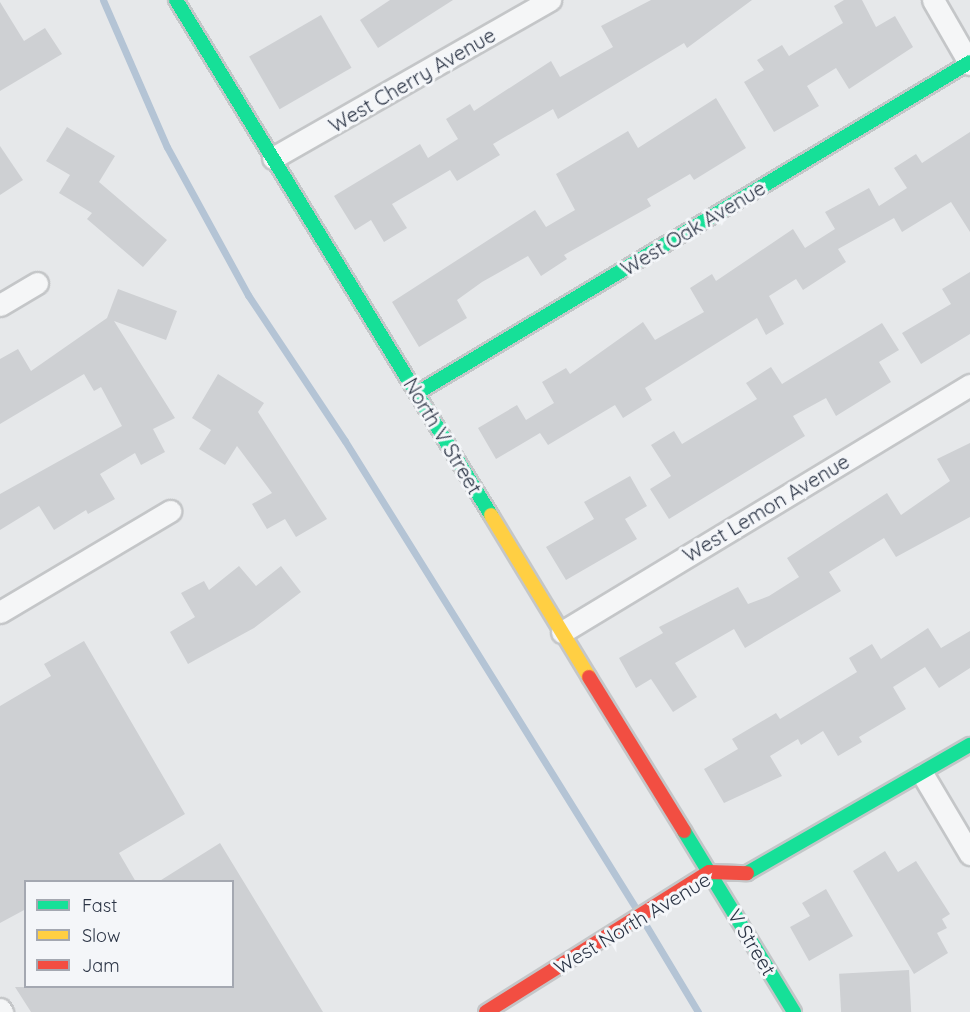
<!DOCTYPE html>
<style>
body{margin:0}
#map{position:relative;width:970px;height:1012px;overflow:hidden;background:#e6e8ea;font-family:Quicksand,sans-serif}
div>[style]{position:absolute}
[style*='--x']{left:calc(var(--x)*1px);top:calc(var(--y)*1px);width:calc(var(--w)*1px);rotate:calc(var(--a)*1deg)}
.stream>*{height:7px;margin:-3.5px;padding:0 3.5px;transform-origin:3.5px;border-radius:3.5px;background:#b4c4d5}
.building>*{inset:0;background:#ced0d3;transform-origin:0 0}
.roads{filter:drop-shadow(2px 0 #c4c6c8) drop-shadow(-2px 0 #c4c6c8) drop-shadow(0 2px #c4c6c8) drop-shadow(0 -2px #c4c6c8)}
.street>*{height:21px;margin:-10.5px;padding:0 10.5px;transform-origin:10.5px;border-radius:10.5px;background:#f5f6f7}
.fast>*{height:14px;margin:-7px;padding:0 7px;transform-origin:7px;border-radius:7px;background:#16e098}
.slow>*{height:14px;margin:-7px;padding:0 7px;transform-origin:7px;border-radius:7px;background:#ffcf43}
.jam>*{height:14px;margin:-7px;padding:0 7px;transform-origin:7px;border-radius:7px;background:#f24e42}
span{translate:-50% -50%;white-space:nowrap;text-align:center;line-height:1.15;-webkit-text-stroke:6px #f4f6f9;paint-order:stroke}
.street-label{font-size:20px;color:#2b3445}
.legend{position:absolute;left:24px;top:880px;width:210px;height:108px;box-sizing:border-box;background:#f4f6f9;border:2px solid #a4a8b1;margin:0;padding:8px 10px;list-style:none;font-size:18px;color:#2b3445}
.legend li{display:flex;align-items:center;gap:12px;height:30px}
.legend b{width:30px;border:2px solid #a4a8b1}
</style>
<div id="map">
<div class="stream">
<i style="--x:103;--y:0;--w:160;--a:66.5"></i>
<i style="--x:167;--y:147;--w:169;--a:61.3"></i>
<i style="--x:248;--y:295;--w:175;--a:56.4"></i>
<i style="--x:345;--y:441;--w:552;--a:58.09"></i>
<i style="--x:644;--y:922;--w:105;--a:59"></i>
</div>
<div class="building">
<i style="clip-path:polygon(390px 0,453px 0,378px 48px,360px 20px)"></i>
<i style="clip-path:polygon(651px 0,752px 0,687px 48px,684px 43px,558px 119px,553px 109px,493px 144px,500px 155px,457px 181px,450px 170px,392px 204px,407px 228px,384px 242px,371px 220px,355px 230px,334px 196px,420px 144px,428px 158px,458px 139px,446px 119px,470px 104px,474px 111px,551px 61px,560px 77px,613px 47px,601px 26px)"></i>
<i style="clip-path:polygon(844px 0,862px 0,876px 27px,895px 16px,913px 47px,849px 89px,836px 68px,807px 86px,819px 106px,774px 132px,744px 82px,764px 70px,757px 60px,782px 45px,789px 56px,843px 23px,834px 6px)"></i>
<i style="clip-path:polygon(0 2px,24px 41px,45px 28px,62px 54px,0 91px)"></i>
<i style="left:321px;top:15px;width:61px;height:83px;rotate:60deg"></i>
<i style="clip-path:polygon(716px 98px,746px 148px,694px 180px,690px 174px,647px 199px,651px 206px,564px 255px,567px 259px,541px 276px,528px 256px,482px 282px,457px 300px,467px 318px,419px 347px,392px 302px,535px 210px,546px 227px,575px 210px,556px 174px,628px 131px,638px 148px)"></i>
<i style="clip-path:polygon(67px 127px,115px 156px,99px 182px,167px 240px,143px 267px,87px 219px,92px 213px,59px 193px,70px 175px,46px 161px)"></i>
<i style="clip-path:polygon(970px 132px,970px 232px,951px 202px,902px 232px,894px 218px,838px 249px,846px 262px,803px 290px,796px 279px,769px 296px,784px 324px,766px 335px,757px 318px,645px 388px,652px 400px,623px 418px,615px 405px,548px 445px,540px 433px,496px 459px,478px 428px,517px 405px,526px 420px,554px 403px,542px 382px,566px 368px,570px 374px,643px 322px,655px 340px,704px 312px,690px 288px,712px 274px,716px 281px,793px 229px,805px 248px,835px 229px,825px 212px,869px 188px,879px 206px,907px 188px,894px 168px,916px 154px,922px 163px)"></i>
<i style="clip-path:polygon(0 146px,23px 180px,0 195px)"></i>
<i style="clip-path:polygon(970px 272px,970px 334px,921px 364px,902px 333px,951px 304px,942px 289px)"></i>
<i style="clip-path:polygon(118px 289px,177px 311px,166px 340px,114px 321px,175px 418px,153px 429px,165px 452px,141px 465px,135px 453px,100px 474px,115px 499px,88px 514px,86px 510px,54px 530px,39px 506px,0 530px,0 494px,122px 426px,101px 387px,94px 391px,84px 374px,0 424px,0 359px,18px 349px,31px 371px,107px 318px)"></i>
<i style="clip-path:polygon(882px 323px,899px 350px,879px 362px,891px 382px,836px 416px,826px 398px,793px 416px,805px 436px,669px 519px,650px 489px,671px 476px,651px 445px,674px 431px,682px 444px,757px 399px,746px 383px,771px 367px,782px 384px)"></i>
<i style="clip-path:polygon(218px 374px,264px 403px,258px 412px,327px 519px,296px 537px,285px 519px,267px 529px,252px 504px,272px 493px,237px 446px,225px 465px,199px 449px,211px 430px,192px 418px)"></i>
<i style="clip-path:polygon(970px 443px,970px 517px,896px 557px,884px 538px,829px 572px,841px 591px,792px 620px,745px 648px,734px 629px,675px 663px,697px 697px,673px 712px,651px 679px,636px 688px,619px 658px,663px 633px,659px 627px,738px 587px,748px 604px,769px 596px,799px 577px,787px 558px,887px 493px,901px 515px,950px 481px,937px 459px)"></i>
<i style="clip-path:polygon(630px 476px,647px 506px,625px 519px,637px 539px,566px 580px,546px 547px,594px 519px,584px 502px)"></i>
<i style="clip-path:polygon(239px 566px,256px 586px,281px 566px,301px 592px,254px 628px,188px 664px,170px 632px,195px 617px,181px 593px,204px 581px,209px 590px)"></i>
<i style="clip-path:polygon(928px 628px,941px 648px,970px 631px,970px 668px,939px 688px,925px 667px,893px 687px,906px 709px,859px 737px,862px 742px,838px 756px,823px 731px,801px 745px,798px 739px,770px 756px,782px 776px,724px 803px,704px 769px,738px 749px,732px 739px,776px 713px,780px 719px,857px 672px,849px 658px,872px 644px,881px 659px)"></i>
<i style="clip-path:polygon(84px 641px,185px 814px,119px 853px,136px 882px,26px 882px,26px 909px,0 923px,0 706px,51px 676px,44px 664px)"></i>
<i style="clip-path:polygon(220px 843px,323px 1012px,31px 1012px,15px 987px,232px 987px,232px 882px,158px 882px)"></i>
<i style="clip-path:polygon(885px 851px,898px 872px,916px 861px,950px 914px,942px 919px,947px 928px,937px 933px,948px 953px,914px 974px,853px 871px)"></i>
<i style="clip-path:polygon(826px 889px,853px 936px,809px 961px,790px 927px,810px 916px,802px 903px)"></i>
<i style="left:909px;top:970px;width:42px;height:70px;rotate:87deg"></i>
</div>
<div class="roads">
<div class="street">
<i style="--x:933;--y:0;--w:74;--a:60"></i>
<i style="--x:273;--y:158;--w:319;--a:-29.7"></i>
<i style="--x:0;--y:305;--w:43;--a:-30.7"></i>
<i style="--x:0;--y:612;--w:198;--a:-30.7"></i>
<i style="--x:562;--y:632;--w:477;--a:-31.2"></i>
<i style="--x:923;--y:775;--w:92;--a:59.3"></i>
<i style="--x:0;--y:1009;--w:4;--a:56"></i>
</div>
<div class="fast">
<i style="--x:176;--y:0;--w:604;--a:58.55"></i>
<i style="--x:417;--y:393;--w:644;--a:-30.9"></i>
<i style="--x:684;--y:831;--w:212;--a:58.7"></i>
<i style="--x:747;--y:873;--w:257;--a:-29.9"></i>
</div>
<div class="slow">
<i style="--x:491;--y:515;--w:189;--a:58.8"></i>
</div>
<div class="jam">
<i style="--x:589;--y:677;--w:181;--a:58.3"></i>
<i style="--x:486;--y:1012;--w:263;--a:-32.1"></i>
<i style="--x:709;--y:872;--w:38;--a:2"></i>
</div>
</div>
<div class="street-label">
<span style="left:412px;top:80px;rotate:-30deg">West Cherry Avenue</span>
<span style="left:693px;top:228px;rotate:-31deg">West Oak Avenue</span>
<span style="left:443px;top:436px;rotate:59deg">North V Street</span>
<span style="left:766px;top:508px;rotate:-31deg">West Lemon Avenue</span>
<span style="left:632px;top:923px;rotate:-31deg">West North Avenue</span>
<span style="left:752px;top:942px;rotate:59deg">V Street</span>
</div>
<ul class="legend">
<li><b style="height:8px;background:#16e098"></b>Fast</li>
<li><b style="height:8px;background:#ffcf43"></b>Slow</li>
<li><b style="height:8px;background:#f24e42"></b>Jam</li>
</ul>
</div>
